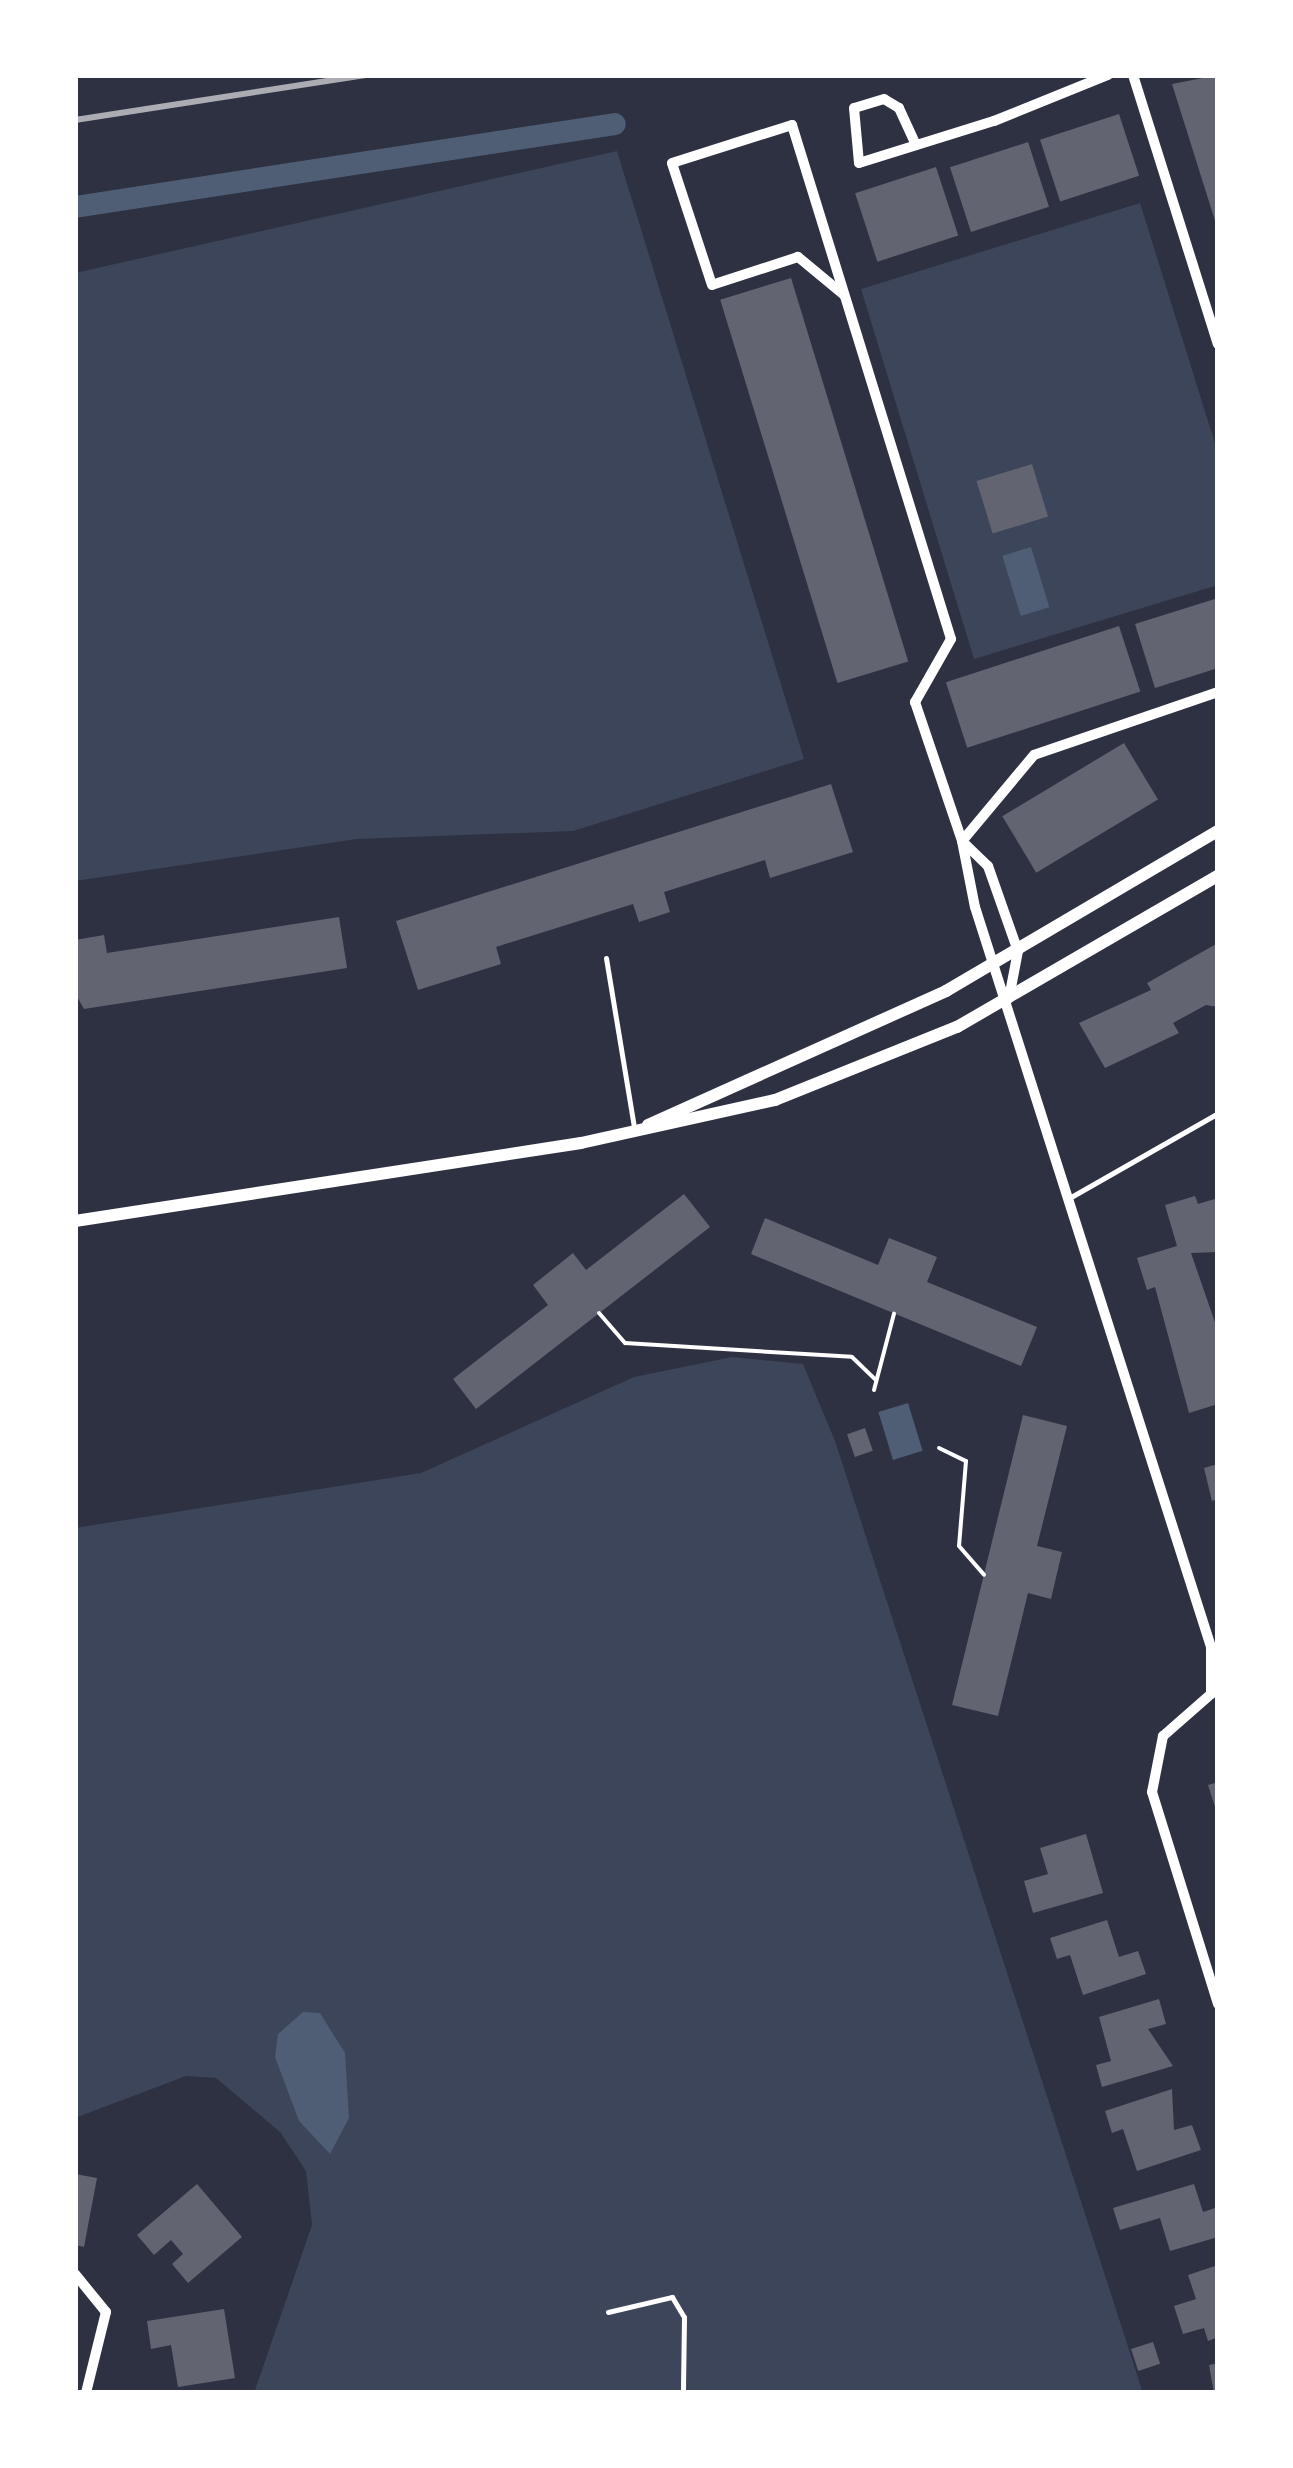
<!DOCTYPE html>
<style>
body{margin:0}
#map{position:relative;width:1293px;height:2468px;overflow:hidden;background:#2d3142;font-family:Signika,sans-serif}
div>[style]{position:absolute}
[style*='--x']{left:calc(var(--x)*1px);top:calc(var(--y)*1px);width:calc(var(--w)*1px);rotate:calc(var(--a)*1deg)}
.green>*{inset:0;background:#3c4559}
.water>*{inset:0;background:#4f5d75;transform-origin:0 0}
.canal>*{height:22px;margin:-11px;padding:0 11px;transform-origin:11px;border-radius:11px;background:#4f5d75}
.building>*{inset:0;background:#626471;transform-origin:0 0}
.path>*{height:4px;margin:-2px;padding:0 2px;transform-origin:2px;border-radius:2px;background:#fff}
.service>*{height:5px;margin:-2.5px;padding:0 2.5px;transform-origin:2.5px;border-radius:2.5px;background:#fff}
.minor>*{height:10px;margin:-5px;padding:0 5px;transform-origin:5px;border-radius:5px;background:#fff}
.tertiary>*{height:12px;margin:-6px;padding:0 6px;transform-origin:6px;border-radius:6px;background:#fff}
.rail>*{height:6px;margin:-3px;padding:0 3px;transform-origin:3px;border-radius:3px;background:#abadb3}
span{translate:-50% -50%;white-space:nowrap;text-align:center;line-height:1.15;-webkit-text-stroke:10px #fff;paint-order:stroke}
.frame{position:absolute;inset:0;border:78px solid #fff;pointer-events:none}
</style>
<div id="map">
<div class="green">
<i style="clip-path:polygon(617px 151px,804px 759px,573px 831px,357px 839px,75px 881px,75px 273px)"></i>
<i style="clip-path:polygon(1140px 203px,1218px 453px,1218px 585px,974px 659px,861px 289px)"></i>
<i style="clip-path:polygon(732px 1357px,803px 1364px,835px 1441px,1143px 2393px,254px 2393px,312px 2225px,306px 2171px,280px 2132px,216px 2078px,186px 2076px,75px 2118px,75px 1528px,421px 1473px,634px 1377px)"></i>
</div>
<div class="water">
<i style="left:1031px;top:547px;width:63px;height:30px;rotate:73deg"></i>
<i style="left:908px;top:1403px;width:50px;height:31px;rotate:73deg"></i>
<i style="clip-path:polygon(303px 2012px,320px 2013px,345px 2053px,349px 2118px,330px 2154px,299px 2121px,275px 2057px,278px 2034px)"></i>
</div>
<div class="canal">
<i style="--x:75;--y:207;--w:546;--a:-8.74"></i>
</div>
<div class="building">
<i style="clip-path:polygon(1218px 75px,1218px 226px,1217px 227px,1172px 84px)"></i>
<i style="left:1119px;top:114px;width:65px;height:83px;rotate:72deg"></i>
<i style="left:1028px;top:142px;width:68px;height:82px;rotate:72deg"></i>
<i style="left:936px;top:167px;width:72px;height:85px;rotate:72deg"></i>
<i style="left:791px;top:278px;width:401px;height:74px;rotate:73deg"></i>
<i style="left:1032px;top:464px;width:55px;height:58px;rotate:73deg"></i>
<i style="clip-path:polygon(1218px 598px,1218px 668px,1155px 688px,1135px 624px)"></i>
<i style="left:1119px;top:626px;width:69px;height:182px;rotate:72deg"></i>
<i style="left:1124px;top:743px;width:66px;height:142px;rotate:59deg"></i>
<i style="clip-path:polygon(831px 784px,853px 852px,770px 878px,765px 860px,664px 892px,670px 912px,639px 922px,633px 904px,496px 947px,501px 964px,418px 990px,396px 921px)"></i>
<i style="clip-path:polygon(339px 917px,347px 968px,84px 1009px,75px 993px,75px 940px,104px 935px,107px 953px)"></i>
<i style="clip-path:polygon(1218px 943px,1218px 1007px,1206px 1005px,1173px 1023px,1179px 1033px,1105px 1068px,1079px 1023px,1151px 990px,1147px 983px)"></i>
<i style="clip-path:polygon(684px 1194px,710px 1227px,476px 1409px,453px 1379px,548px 1305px,533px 1285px,573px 1253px,586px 1270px)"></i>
<i style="clip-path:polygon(1195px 1196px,1198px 1204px,1218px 1198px,1218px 1252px,1191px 1253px,1218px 1331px,1218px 1404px,1189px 1413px,1155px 1287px,1147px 1290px,1137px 1258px,1177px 1246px,1165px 1205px)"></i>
<i style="clip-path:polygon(765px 1218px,878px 1265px,889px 1238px,937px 1257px,927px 1282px,1037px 1327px,1021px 1366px,751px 1254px)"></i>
<i style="clip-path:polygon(1023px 1415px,1067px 1426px,1037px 1546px,1062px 1552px,1051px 1599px,1028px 1593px,998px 1716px,952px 1705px)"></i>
<i style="left:865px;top:1428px;width:24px;height:19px;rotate:71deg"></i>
<i style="clip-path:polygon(1218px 1464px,1218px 1499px,1212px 1501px,1204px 1468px)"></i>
<i style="clip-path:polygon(1218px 1782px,1218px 1813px,1217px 1813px,1208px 1785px)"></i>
<i style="clip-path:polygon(1086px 1834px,1103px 1893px,1033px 1913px,1024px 1881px,1048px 1874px,1040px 1848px)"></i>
<i style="clip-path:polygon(1107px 1920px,1119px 1957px,1138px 1951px,1146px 1974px,1083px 1995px,1070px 1955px,1057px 1959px,1050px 1938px)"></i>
<i style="clip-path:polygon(1159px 1999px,1166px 2024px,1148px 2029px,1173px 2066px,1102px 2087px,1096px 2065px,1111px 2061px,1099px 2017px)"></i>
<i style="clip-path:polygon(1172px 2089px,1174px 2130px,1192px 2125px,1201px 2150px,1137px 2171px,1123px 2129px,1112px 2133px,1105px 2111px)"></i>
<i style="clip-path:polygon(75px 2174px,97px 2178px,84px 2247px,75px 2245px)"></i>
<i style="clip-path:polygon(197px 2184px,242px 2237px,188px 2283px,172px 2264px,183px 2254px,171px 2240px,154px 2255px,137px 2235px)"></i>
<i style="clip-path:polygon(1194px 2184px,1203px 2212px,1218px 2207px,1218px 2237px,1170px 2251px,1160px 2218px,1120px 2230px,1113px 2208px)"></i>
<i style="clip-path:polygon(1218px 2265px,1218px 2337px,1208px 2341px,1204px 2328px,1183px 2334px,1174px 2306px,1196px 2299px,1188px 2275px)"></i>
<i style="clip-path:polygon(224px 2309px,235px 2378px,178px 2387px,171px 2345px,151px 2349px,147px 2321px)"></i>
<i style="left:1153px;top:2342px;width:23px;height:23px;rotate:72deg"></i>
<i style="clip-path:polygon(1218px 2363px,1218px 2393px,1214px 2393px,1209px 2365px)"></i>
</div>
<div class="path">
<i style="--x:599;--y:1313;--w:40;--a:49"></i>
<i style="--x:625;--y:1343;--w:227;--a:3.5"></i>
<i style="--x:852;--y:1357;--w:33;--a:44"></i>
<i style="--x:874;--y:1390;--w:79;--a:-75.3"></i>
<i style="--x:939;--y:1448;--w:30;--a:26"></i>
<i style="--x:966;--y:1461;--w:85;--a:94.7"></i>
<i style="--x:959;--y:1546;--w:38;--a:49"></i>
</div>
<div class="service">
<i style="--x:606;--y:958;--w:172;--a:80.6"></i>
<i style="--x:1071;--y:1197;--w:169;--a:-29.7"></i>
<i style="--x:608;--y:2312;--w:66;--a:-13.2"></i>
<i style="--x:672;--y:2297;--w:23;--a:59"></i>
<i style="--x:684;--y:2317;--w:76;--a:90.8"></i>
</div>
<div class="minor">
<i style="--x:1133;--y:75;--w:282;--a:72.5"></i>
<i style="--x:916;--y:145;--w:41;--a:-114.7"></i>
<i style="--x:899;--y:108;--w:17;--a:-149"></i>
<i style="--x:884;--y:99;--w:31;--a:163"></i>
<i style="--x:854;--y:108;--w:55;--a:84.8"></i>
<i style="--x:859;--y:163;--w:141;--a:-17.3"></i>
<i style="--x:994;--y:121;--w:123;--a:-22"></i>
<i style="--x:844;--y:295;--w:60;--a:-140.4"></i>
<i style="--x:798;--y:257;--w:90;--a:162"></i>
<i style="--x:712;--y:285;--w:128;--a:-108.2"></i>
<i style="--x:672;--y:163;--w:126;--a:-17.6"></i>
<i style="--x:792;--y:125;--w:538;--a:72.81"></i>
<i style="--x:951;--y:639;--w:73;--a:119.7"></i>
<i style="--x:915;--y:702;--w:147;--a:71.3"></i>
<i style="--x:1218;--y:692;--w:194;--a:161.1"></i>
<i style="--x:1034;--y:755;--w:112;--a:129.9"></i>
<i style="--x:962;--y:841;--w:67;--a:78.9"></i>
<i style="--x:975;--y:907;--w:777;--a:72.31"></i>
<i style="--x:1211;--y:1647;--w:47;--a:90"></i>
<i style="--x:1211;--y:1694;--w:64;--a:138.8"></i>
<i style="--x:1163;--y:1736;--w:57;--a:101.1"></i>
<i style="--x:1152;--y:1792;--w:222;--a:72.7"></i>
<i style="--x:962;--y:841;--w:36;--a:44"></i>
<i style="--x:988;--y:866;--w:90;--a:70.6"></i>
<i style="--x:1018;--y:951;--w:48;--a:100.8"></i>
<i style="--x:75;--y:2274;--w:49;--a:50.8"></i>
<i style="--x:106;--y:2312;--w:83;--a:103.9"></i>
</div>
<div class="tertiary">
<i style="--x:648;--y:1125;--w:327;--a:-24.2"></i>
<i style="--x:946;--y:991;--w:316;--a:-30.5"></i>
<i style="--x:75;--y:1221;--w:512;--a:-8.76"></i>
<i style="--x:581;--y:1143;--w:199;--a:-12.5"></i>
<i style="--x:775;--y:1100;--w:196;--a:-21.9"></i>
<i style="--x:957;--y:1027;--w:302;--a:-30.1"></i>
</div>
<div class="rail">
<i style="--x:75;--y:120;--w:294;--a:-8.8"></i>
</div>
<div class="frame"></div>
</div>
